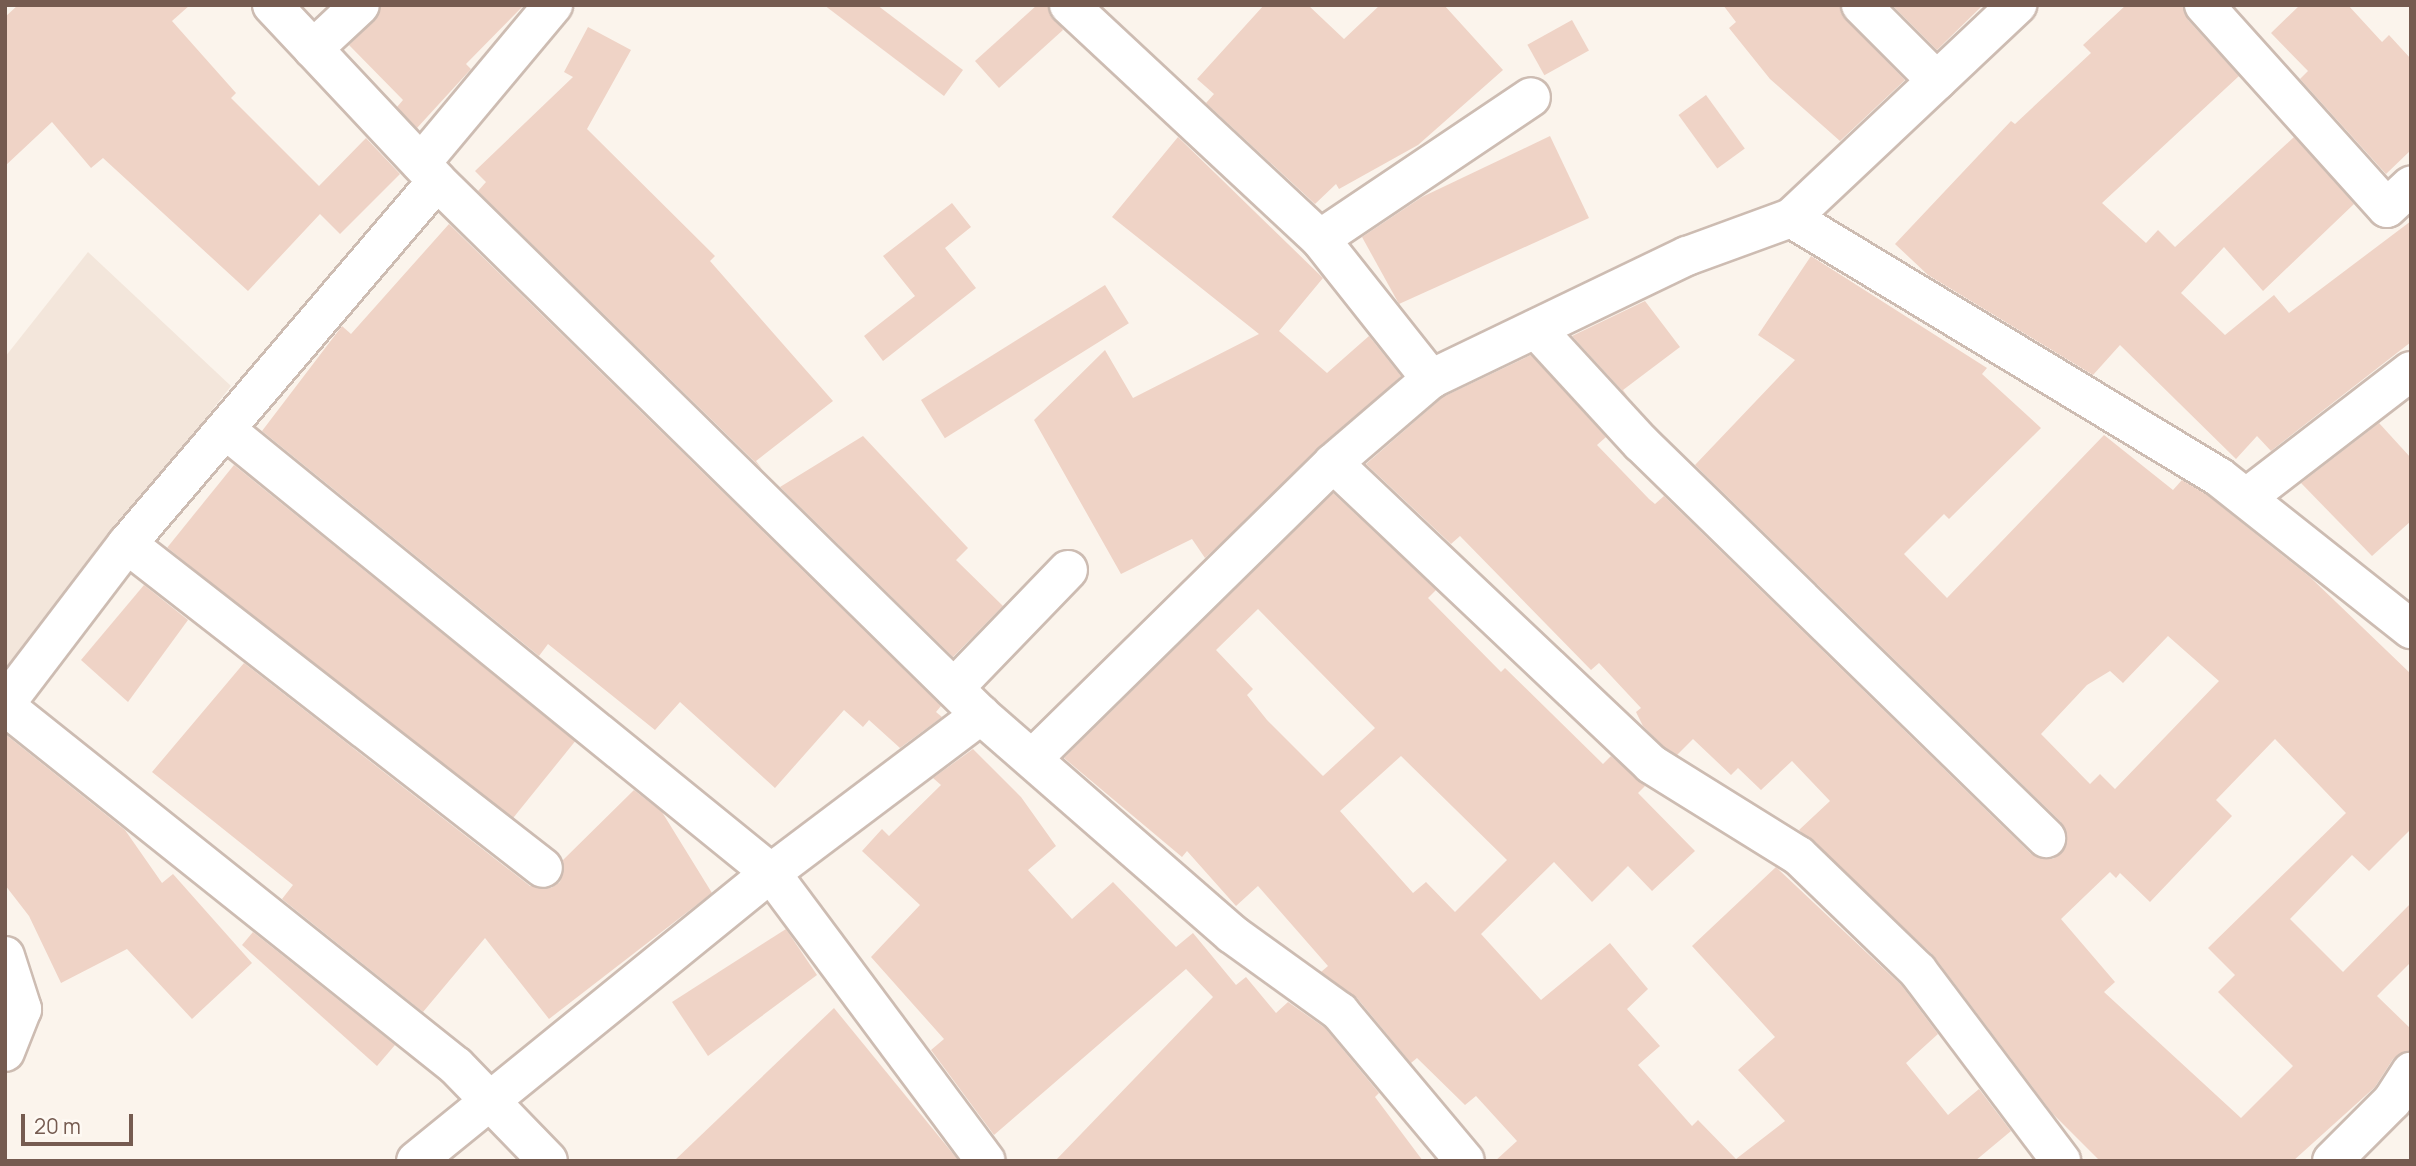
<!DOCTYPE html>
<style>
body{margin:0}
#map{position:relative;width:2416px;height:1166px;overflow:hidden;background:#fbf4ec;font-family:Manrope,sans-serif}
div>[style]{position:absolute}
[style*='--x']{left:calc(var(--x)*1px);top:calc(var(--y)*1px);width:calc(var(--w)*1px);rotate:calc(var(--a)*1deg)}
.residential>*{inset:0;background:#f3e6db}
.building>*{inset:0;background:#efd3c6;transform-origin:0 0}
.roads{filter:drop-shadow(2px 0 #cdbcb2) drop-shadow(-2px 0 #cdbcb2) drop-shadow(0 2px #cdbcb2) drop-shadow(0 -2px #cdbcb2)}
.minor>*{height:38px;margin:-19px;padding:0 19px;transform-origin:19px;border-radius:19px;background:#fff}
span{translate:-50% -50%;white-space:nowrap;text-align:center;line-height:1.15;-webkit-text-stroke:5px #fef9f3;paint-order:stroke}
.frame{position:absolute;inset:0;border:7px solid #755b50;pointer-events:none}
.scale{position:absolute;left:21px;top:1114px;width:112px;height:32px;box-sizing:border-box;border:4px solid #755b50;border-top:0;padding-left:9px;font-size:21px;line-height:24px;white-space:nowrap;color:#755b50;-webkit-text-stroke:5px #fef9f3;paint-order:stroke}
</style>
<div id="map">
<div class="residential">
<i style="clip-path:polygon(88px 252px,231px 386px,10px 668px,5px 663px,5px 357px)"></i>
</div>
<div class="building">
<i style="clip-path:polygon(18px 5px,190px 5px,172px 21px,236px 93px,231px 98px,319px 186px,366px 138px,400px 174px,340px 234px,320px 214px,248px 291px,103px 158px,91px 168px,52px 122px,5px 166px,5px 17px)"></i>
<i style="clip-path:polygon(381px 5px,524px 5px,466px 64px,471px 69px,417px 128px,397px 107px,403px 100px,349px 45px,375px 20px)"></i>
<i style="clip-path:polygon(824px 5px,877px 5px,963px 70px,944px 96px)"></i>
<i style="clip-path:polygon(1037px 5px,1048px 5px,1063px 30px,999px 88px,975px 61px)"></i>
<i style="clip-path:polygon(1264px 5px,1308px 5px,1344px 39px,1380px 5px,1444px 5px,1503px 70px,1418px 145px,1339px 189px,1336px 184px,1315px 204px,1206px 103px,1214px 94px,1197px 79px)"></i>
<i style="clip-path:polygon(1723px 5px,1840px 5px,1846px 20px,1905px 80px,1840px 141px,1770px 79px,1729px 28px,1736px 22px)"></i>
<i style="clip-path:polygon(1892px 5px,1983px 5px,1937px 50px)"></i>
<i style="clip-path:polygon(2126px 5px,2183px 5px,2188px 20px,2239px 76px,2102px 203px,2146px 243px,2158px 230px,2175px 247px,2294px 137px,2354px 204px,2263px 291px,2224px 247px,2181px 293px,2225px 335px,2274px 295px,2289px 313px,2411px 221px,2411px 342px,2271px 451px,2257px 436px,2236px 459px,2120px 345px,2093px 375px,1928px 275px,1895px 244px,2011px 121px,2015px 124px,2091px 53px,2083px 45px)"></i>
<i style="clip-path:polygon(2300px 5px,2348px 5px,2382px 42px,2389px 35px,2411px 59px,2411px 150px,2386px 174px,2300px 79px,2308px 71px,2271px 33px)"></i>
<i style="left:1572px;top:20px;width:35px;height:51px;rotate:61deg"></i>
<i style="clip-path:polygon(588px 27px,631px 50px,587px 129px,715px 256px,710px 261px,833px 401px,756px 461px,762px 469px,478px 191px,486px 182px,475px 171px,573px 77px,564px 72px)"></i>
<i style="left:1706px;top:95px;width:66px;height:34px;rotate:54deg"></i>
<i style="clip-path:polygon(1550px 136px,1589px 218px,1399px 304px,1362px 237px,1422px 197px)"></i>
<i style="clip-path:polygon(1178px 137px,1323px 278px,1279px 331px,1327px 373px,1369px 336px,1401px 376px,1205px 558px,1192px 539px,1121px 574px,1034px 420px,1105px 350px,1133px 398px,1259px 334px,1112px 217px)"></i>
<i style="clip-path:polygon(952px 203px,971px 227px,945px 248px,976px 288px,883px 361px,864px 336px,915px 296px,883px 256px)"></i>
<i style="clip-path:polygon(449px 224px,941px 706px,936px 712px,942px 717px,900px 748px,869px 720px,863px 727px,844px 710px,775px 788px,680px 702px,655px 730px,548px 644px,539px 656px,262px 431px,342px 326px,351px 334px)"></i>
<i style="clip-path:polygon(evenodd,1811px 256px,1987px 368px,1982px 374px,2041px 428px,1949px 519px,1944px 514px,1904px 554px,1947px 598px,2104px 435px,2173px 490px,2182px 480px,2207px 495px,2311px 578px,2411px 674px,2411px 829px,2369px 871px,2352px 855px,2290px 919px,2343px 972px,2411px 903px,2411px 962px,2377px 996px,2411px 1029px,2411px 1050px,2393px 1059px,2375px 1087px,2293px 1161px,2100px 1161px,2053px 1114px,1933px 955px,1799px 830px,1830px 801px,1792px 761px,1761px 790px,1738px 768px,1731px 775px,1693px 739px,1677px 755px,1664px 747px,1643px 726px,1636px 712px,1641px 708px,1599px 663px,1591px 670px,1460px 536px,1451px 544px,1366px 464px,1443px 397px,1531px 355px,1606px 437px,1597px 445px,1649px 499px,1655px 504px,1664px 496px,2031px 854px,2053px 859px,2067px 843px,2061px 822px,1695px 465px,1795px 360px,1758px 335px,1811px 256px,2168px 636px,2219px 681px,2115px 789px,2100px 774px,2090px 784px,2041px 734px,2087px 685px,2110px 671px,2123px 683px,2168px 636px,1811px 256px,2275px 739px,2346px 813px,2208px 948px,2235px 975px,2218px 992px,2293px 1066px,2241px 1118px,2104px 992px,2115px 982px,2061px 919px,2110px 872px,2116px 878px,2120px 873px,2150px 902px,2232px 816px,2216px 800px,2275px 739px)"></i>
<i style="left:1105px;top:285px;width:45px;height:217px;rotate:58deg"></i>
<i style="clip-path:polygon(1645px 301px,1680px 347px,1623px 390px,1628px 397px,1572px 336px)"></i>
<i style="clip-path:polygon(2379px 423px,2411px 458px,2411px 521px,2372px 556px,2301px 483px)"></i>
<i style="clip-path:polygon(863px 436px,968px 548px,956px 560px,1003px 606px,953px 657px,780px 487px)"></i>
<i style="left:234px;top:465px;width:439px;height:106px;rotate:39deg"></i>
<i style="clip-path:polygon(evenodd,1333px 493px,1436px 590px,1428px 598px,1501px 672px,1505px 668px,1603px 764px,1611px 756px,1645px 786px,1638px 793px,1695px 851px,1652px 891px,1628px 866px,1592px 902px,1554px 862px,1481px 934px,1541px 1000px,1610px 943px,1648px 989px,1627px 1009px,1660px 1046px,1638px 1065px,1692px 1126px,1698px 1120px,1736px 1159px,1785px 1121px,1738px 1070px,1775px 1037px,1692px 946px,1776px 867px,1902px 986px,1938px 1034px,1906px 1063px,1948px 1115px,1979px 1089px,2011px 1131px,1975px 1161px,1495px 1161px,1517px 1141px,1476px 1096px,1465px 1105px,1417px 1058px,1411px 1063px,1357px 998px,1321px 972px,1328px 966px,1258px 886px,1236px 906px,1187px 851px,1182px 857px,1064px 758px,1333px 493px,1258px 609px,1375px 728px,1323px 776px,1267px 720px,1247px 695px,1253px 689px,1216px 650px,1258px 609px,1333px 493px,1401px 756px,1507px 860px,1455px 912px,1426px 882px,1413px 893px,1340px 811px,1401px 756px)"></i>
<i style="clip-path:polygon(144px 585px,188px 620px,128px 702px,81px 660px)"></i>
<i style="clip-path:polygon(244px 663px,530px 886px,551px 888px,560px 882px,563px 860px,634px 790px,662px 812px,712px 893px,549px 1019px,485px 938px,423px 1012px,282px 899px,293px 885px,152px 772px)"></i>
<i style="clip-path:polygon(5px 734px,125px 830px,162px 883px,173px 874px,252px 963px,192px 1019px,127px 949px,61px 983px,29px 916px,5px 885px)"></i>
<i style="clip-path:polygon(973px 749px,1021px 797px,1056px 846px,1028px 870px,1072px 919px,1113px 882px,1176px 947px,1193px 933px,1236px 985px,1246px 977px,1276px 1013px,1288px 1002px,1325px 1028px,1379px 1093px,1375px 1097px,1423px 1161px,1055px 1161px,1213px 997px,1186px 969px,994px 1135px,931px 1050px,944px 1039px,871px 957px,920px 905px,862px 851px,882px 829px,889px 836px,941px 785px,933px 778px)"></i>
<i style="clip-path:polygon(786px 929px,817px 975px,708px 1056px,672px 1002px)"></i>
<i style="clip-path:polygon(253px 932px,395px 1045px,377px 1066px,242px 945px)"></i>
<i style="clip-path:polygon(834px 1008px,959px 1161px,674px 1161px)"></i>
</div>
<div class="roads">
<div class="minor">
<i style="--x:272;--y:5;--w:241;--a:46.8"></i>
<i style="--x:437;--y:181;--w:762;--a:44.47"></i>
<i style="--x:981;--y:715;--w:333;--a:41.1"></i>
<i style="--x:1232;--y:934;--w:133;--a:35.8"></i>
<i style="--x:1340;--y:1012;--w:194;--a:50"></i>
<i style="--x:1069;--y:5;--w:343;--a:43"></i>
<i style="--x:1320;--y:239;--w:179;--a:51.6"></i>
<i style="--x:1861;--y:5;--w:107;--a:45"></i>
<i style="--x:2204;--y:5;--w:273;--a:48"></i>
<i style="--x:2387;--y:208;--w:33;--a:-43"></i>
<i style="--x:313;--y:49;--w:64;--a:-43.1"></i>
<i style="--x:421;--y:163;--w:206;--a:-50.1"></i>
<i style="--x:1791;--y:218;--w:500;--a:31.18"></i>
<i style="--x:2219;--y:477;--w:245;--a:38.4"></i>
<i style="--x:1320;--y:239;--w:254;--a:-33.9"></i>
<i style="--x:1536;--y:329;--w:155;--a:47.4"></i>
<i style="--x:1641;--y:443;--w:566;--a:44.28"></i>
<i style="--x:226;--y:430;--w:702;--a:39.11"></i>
<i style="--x:771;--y:873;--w:359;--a:53.3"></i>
<i style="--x:1333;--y:463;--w:438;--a:43.4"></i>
<i style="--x:1651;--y:764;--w:174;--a:31.9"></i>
<i style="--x:1799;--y:856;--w:165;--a:44"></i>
<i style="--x:1918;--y:971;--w:238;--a:53"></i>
<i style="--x:2246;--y:498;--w:208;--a:-37.6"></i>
<i style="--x:127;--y:544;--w:527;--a:37.91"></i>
<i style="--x:954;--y:688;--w:164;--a:-46"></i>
<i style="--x:5;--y:704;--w:201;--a:-52.7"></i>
<i style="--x:127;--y:544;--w:477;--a:-49.5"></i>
<i style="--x:5;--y:706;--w:577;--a:38.6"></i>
<i style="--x:456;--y:1066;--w:132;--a:45.9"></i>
<i style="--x:1035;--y:756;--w:418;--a:-44.5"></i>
<i style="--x:1333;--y:463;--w:129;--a:-40.6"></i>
<i style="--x:1431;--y:379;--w:284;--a:-25.7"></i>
<i style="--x:1687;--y:256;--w:111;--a:-20.1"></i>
<i style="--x:1791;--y:218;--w:311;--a:-43.3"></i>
<i style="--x:5;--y:956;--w:56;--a:72.2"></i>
<i style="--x:22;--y:1009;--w:46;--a:111.6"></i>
<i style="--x:416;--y:1161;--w:457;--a:-39.1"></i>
<i style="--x:771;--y:873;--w:263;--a:-37"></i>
<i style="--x:2332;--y:1161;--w:85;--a:-45"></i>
<i style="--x:2392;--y:1101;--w:35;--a:-57"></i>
</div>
</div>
<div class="frame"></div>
<div class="scale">20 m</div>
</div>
